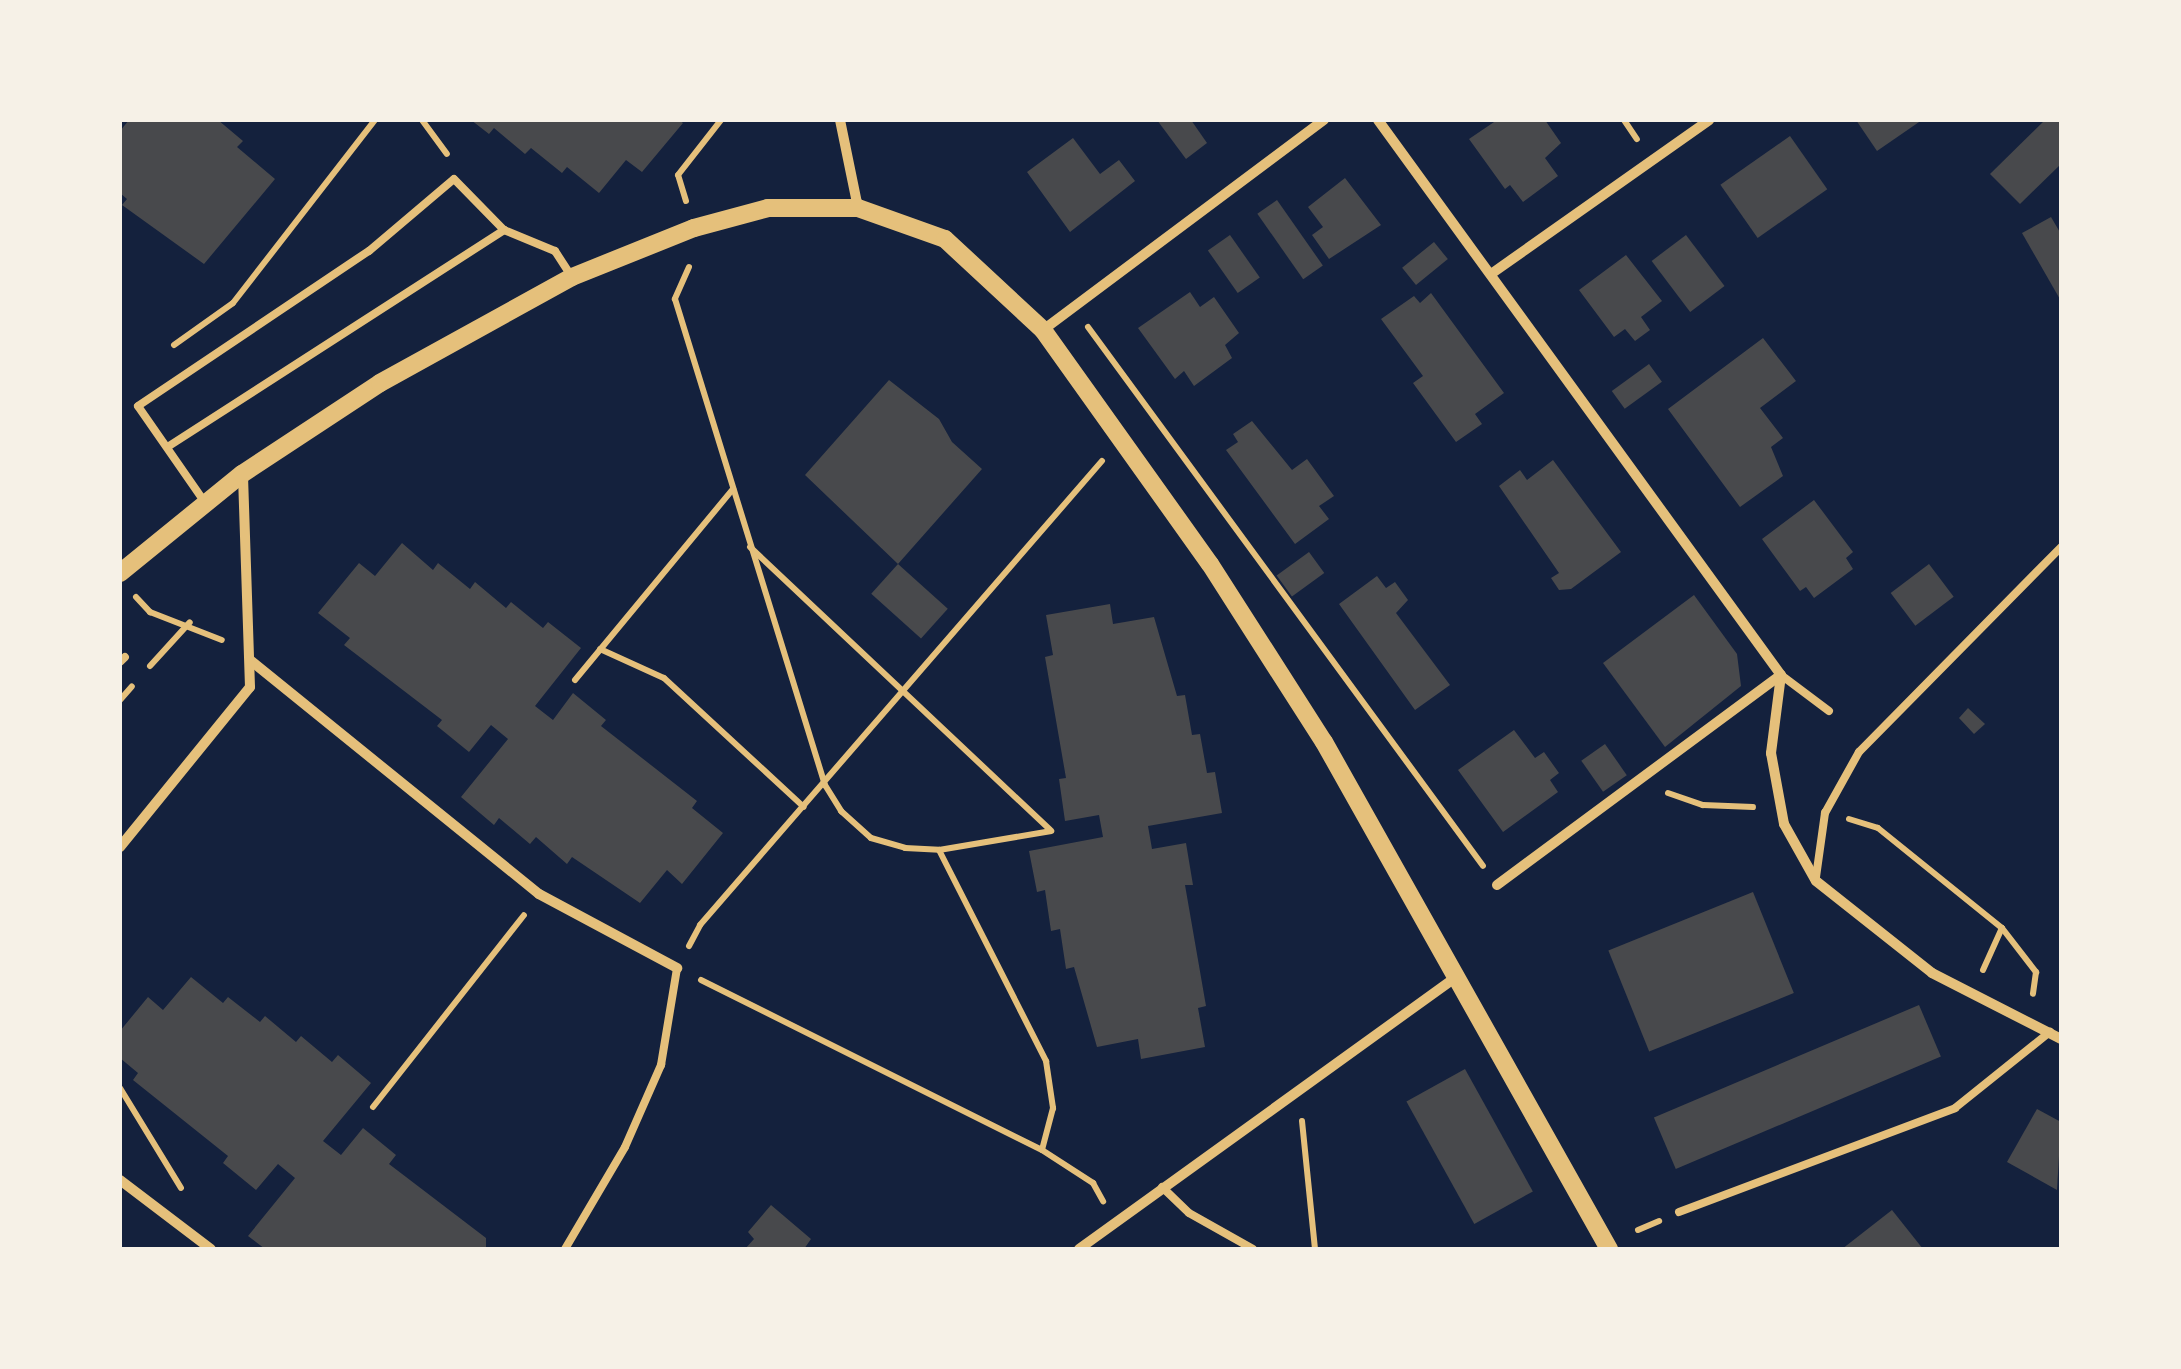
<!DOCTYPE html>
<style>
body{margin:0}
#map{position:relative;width:2181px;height:1369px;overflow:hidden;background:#14213d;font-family:Karla,sans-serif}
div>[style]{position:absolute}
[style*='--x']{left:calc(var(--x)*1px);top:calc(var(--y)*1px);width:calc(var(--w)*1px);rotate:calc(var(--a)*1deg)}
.building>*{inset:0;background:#48494c;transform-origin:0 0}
.path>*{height:6px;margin:-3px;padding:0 3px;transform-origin:3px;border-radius:3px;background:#e5c07b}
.service>*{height:8px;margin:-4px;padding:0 4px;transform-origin:4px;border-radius:4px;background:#e5c07b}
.minor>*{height:10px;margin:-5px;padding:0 5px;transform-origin:5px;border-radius:5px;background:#e5c07b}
.tertiary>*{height:18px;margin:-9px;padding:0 9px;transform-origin:9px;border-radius:9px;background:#e5c07b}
span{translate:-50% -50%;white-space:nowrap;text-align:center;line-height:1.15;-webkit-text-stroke:8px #f6f1e7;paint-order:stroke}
.frame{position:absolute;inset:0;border:122px solid #f6f1e7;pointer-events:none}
</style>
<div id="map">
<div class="building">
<i style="clip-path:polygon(129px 120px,218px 120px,243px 141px,237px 147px,275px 179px,204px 264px,122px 205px,127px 199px,120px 193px,120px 131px)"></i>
<i style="clip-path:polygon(471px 120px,679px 120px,683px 123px,642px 172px,626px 160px,599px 193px,567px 167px,562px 173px,531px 148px,525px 154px,494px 128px,489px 134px)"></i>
<i style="clip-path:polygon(1157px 120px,1191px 120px,1207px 143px,1186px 159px)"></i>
<i style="clip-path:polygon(1497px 120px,1545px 120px,1561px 143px,1545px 158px,1558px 176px,1523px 202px,1510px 185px,1505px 189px,1469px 139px)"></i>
<i style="clip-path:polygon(1856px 120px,1922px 120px,1877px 151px)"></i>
<i style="clip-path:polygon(2045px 120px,2061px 120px,2061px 164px,2020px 204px,1990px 174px)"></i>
<i style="left:1790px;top:136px;width:65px;height:85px;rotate:55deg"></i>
<i style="clip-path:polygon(1073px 138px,1100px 174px,1119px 160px,1135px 181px,1070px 232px,1027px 172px)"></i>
<i style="clip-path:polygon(1345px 178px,1381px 225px,1329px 259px,1312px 235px,1323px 227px,1308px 207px)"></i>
<i style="left:1277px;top:200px;width:80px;height:24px;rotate:55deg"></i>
<i style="clip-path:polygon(2051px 217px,2061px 234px,2061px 301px,2022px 233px)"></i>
<i style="left:1230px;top:235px;width:52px;height:27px;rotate:55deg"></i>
<i style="left:1686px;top:235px;width:64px;height:43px;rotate:53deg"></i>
<i style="left:1434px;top:242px;width:22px;height:41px;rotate:51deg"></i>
<i style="clip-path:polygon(1626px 255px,1662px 301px,1641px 317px,1650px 330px,1635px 341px,1625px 329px,1614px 337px,1579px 290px)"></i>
<i style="clip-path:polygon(1190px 292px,1200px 307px,1214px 297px,1239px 333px,1225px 345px,1232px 358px,1194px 386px,1184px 371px,1175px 379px,1138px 328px)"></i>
<i style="clip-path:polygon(1431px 293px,1504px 393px,1475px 414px,1482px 424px,1456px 442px,1413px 383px,1423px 376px,1381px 319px,1414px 296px,1420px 303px)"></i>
<i style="clip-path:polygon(1763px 338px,1796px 381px,1760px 408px,1783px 438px,1771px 447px,1783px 476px,1740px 507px,1668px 409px)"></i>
<i style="left:1649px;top:364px;width:22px;height:46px;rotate:54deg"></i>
<i style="clip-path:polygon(889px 380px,939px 419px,952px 442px,982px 469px,898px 564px,805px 475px)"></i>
<i style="clip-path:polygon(1252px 421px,1292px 470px,1307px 459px,1334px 496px,1319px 506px,1329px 519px,1295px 544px,1226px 450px,1238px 442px,1233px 434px)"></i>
<i style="clip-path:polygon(1553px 460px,1621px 552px,1571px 589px,1559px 590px,1551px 578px,1559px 573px,1499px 486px,1520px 470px,1527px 480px)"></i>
<i style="clip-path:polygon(1814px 500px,1853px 552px,1846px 558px,1853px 569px,1814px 598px,1806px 587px,1800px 591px,1762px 539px)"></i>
<i style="clip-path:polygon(402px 543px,433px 570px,438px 563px,470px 589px,475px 582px,506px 608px,511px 602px,543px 628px,548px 622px,581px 648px,535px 706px,553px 720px,573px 693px,606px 720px,601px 726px,697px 801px,692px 808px,723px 833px,682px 884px,667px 870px,640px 903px,572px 857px,567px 864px,536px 837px,530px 844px,499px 818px,494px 825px,461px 797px,508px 739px,491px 725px,469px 752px,437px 726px,442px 720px,344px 645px,350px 638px,318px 613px,359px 563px,375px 576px)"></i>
<i style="left:1309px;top:552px;width:26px;height:40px;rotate:54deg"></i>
<i style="left:898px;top:564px;width:67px;height:40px;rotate:42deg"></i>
<i style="left:1929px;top:564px;width:41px;height:48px;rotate:53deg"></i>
<i style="clip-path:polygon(1377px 576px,1386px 588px,1395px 582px,1408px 600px,1396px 613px,1450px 685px,1415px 710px,1339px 604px)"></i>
<i style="clip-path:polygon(1694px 595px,1737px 654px,1741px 686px,1665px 747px,1603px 663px)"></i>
<i style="clip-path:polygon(1110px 604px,1113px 624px,1154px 617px,1177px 696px,1185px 695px,1192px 735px,1200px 734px,1207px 773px,1215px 772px,1222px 813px,1148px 826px,1152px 849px,1186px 843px,1193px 885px,1185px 885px,1206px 1006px,1198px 1008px,1205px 1047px,1141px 1059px,1138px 1039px,1097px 1047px,1074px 967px,1066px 969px,1060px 929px,1051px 931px,1045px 890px,1037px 892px,1029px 851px,1103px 837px,1099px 815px,1065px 821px,1059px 779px,1066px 778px,1045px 657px,1053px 655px,1046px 615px)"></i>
<i style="clip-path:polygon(1968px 708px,1985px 724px,1974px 734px,1959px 718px)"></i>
<i style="clip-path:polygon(1514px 730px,1535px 758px,1544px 752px,1559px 773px,1550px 780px,1558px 792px,1503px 832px,1458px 770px)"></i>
<i style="left:1605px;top:744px;width:38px;height:29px;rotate:55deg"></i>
<i style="left:1753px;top:892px;width:109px;height:156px;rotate:68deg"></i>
<i style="clip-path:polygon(191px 977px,223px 1003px,228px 997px,260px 1022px,265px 1016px,296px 1042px,301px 1036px,332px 1062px,338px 1055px,371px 1083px,323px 1141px,341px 1155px,363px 1128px,396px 1155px,389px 1164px,486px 1238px,486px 1249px,265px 1249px,248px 1236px,295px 1178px,278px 1164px,256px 1190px,223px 1163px,228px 1156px,133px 1080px,138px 1073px,120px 1058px,120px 1031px,148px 997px,163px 1010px)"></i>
<i style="left:1919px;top:1005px;width:56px;height:288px;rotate:67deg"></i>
<i style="left:1465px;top:1069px;width:140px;height:67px;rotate:61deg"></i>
<i style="clip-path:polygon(2037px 1109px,2061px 1122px,2057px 1190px,2007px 1162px)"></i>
<i style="clip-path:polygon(771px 1205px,811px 1239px,804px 1249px,745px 1249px,754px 1239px,748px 1232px)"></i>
<i style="clip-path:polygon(1892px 1210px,1923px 1249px,1842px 1249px)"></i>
</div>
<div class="path">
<i style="--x:422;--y:120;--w:42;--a:53.7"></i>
<i style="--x:1624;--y:120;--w:23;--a:56"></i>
<i style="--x:686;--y:201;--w:27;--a:-107"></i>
<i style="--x:678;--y:175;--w:70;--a:-52"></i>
<i style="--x:689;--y:267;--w:35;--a:114"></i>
<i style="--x:675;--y:299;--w:509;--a:72.85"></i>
<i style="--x:825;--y:785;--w:31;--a:58"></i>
<i style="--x:841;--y:811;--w:40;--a:42"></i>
<i style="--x:871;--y:838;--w:35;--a:16"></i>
<i style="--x:905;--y:848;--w:34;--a:3"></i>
<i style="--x:939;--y:850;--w:114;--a:-9.6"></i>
<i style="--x:1088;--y:327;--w:668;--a:53.76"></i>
<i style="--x:174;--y:345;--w:72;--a:-35.4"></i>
<i style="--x:233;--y:303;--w:232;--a:-52.2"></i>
<i style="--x:750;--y:547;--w:412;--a:43.3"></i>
<i style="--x:136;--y:597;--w:21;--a:47"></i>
<i style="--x:150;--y:612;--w:77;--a:21.3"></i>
<i style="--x:600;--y:649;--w:70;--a:24.4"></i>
<i style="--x:664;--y:678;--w:190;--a:42.7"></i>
<i style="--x:150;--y:666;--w:59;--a:-47.7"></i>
<i style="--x:575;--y:680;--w:248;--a:-50.4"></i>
<i style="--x:120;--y:700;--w:18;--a:-49"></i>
<i style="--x:1668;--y:793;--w:37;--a:19"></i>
<i style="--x:1703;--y:805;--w:50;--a:2.3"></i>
<i style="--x:1849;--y:819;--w:30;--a:17"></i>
<i style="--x:1878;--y:828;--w:159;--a:38.9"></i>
<i style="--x:2002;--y:928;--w:56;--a:52.3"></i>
<i style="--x:2036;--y:972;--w:22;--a:98"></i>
<i style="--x:939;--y:850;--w:237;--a:63.1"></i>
<i style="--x:1046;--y:1061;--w:48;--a:81.5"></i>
<i style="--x:1053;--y:1108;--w:43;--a:104.7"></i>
<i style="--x:689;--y:946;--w:24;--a:-62"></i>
<i style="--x:700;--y:925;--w:614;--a:-49.1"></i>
<i style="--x:1983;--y:970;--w:46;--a:-65.7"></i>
<i style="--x:701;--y:980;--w:381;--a:26.5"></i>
<i style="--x:1042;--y:1150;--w:61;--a:32.9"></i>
<i style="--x:1093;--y:1183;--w:21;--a:61"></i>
<i style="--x:120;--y:1088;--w:117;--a:58.6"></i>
<i style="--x:373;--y:1107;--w:244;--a:-51.8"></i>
<i style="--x:1302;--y:1121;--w:129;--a:84.2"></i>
<i style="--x:1638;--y:1230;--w:23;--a:-23"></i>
</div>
<div class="service">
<i style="--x:169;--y:446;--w:399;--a:-32.8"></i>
<i style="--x:206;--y:504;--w:119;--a:-124.8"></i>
<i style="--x:138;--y:406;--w:278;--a:-33.9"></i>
<i style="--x:369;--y:251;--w:111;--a:-40.3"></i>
<i style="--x:454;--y:179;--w:71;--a:45.6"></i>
<i style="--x:504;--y:230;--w:55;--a:22.4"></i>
<i style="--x:555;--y:251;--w:31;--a:57"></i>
<i style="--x:120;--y:662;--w:7;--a:-45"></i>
<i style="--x:1781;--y:675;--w:60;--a:36.9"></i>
<i style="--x:1816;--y:877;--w:65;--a:-82"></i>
<i style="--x:1825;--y:813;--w:70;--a:-60.9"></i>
<i style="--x:1859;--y:752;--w:288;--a:-45.4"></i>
<i style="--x:1162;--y:1187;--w:37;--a:44"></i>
<i style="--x:1189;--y:1213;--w:73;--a:29.4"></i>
<i style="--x:1679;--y:1212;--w:295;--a:-20.6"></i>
<i style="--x:1955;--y:1108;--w:122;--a:-38.7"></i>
<i style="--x:565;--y:1249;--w:118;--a:-59.5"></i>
<i style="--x:625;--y:1147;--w:90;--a:-66.3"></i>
<i style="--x:661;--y:1065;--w:98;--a:-80.6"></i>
</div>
<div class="minor">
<i style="--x:840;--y:120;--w:90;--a:78.4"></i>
<i style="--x:1378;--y:120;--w:686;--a:54.02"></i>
<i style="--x:1781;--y:675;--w:79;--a:97.3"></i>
<i style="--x:1771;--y:753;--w:72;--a:79.6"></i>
<i style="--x:1784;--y:824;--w:65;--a:60.7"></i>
<i style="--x:1816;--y:881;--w:148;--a:38.4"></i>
<i style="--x:1932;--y:973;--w:145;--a:27.1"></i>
<i style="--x:1491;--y:274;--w:267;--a:-35.2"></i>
<i style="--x:1043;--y:330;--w:351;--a:-36.8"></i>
<i style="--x:250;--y:660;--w:372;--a:39"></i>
<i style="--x:539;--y:894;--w:157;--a:28.2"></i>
<i style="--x:120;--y:847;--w:206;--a:-50.9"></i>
<i style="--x:250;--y:687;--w:212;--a:-91.9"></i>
<i style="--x:1497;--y:885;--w:353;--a:-36.5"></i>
<i style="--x:120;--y:1180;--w:114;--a:37.2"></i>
<i style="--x:1079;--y:1249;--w:461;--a:-35.8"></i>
</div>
<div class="tertiary">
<i style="--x:120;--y:573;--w:157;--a:-39.1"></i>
<i style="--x:242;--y:474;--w:165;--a:-33.4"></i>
<i style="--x:380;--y:383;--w:219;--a:-28.9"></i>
<i style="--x:572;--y:277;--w:131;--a:-21.9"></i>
<i style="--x:694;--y:228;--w:77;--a:-15.1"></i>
<i style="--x:768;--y:208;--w:90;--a:0"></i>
<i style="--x:858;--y:208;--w:92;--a:19.6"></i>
<i style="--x:945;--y:239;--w:134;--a:42.9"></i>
<i style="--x:1043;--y:330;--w:287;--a:54.5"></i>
<i style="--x:1210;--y:564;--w:211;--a:57.4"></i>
<i style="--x:1324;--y:742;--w:582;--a:60.66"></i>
</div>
<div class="frame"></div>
</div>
